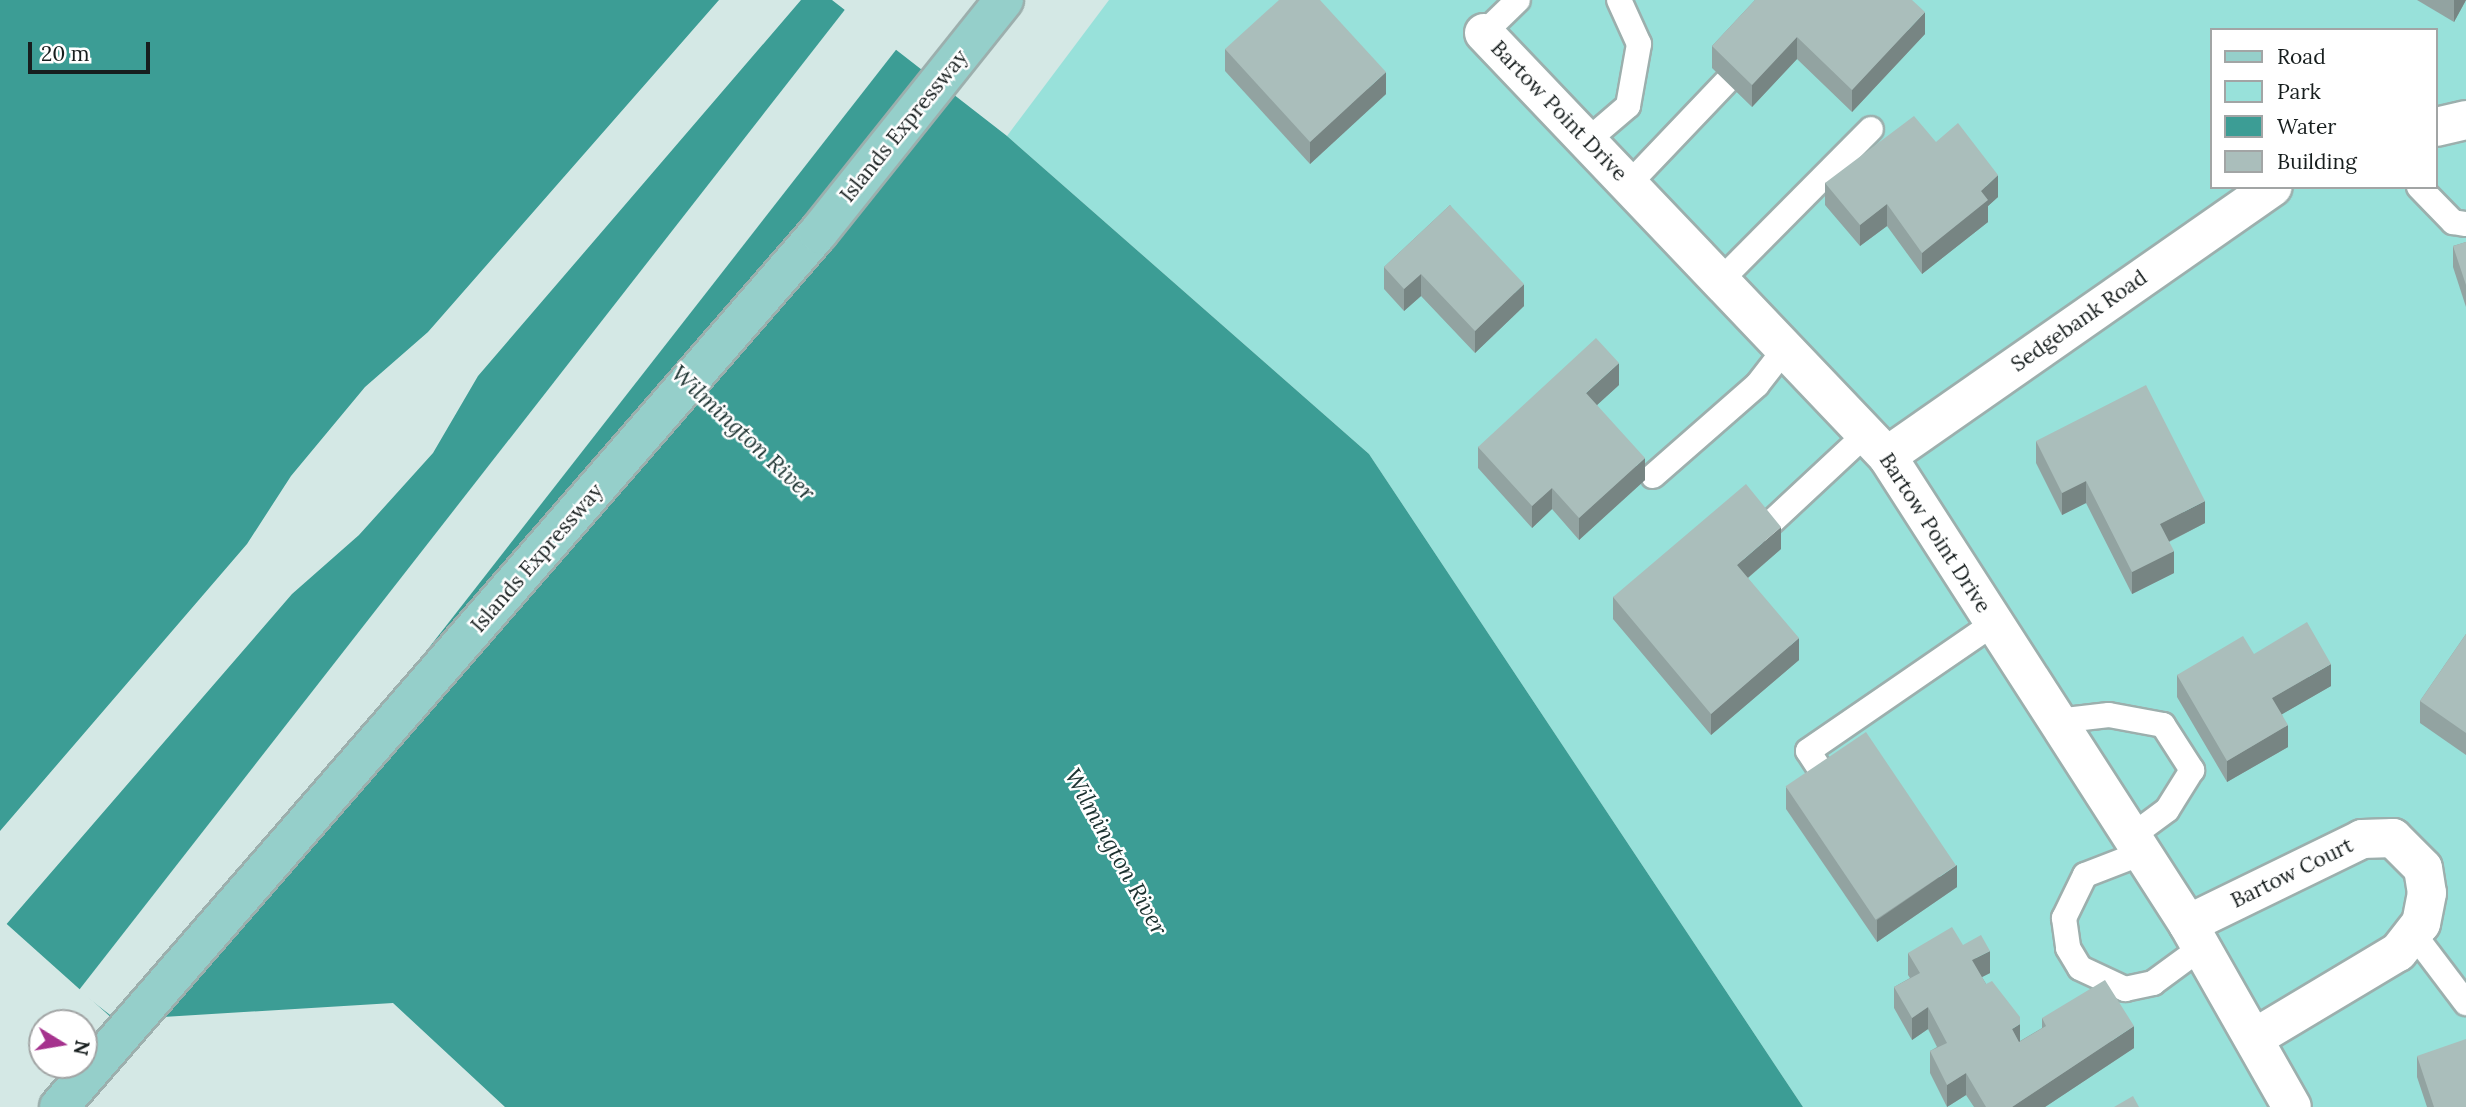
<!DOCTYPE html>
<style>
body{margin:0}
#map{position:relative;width:2466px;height:1107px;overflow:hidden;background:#d4e8e5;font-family:Lora,serif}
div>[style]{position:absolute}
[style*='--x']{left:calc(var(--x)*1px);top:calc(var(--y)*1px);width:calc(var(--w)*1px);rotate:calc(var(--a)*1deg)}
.green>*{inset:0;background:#98e1da}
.water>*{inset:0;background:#3c9d95}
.pier>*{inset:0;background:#d4e8e5;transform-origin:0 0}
.roads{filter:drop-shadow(2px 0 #9cafad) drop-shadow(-2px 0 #9cafad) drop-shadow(0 2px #9cafad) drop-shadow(0 -2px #9cafad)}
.lane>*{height:24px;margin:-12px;padding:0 12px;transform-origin:12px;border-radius:12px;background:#fff}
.street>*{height:38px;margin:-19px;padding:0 19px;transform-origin:19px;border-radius:19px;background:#fff}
.primary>*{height:38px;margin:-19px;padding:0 19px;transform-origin:19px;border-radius:19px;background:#95cfca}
.wall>*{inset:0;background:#92a3a1}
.shaded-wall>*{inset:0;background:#778583}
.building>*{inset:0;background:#aabebb;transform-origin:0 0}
span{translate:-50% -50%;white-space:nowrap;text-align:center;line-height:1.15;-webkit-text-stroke:5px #fff;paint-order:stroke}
.street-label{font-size:21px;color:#171e1e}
.water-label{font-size:23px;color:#1c3230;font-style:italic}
.legend{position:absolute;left:2210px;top:28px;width:228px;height:161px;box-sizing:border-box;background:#fff;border:2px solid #a2a5a5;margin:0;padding:9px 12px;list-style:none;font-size:21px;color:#171e1e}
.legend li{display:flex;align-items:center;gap:14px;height:35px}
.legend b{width:35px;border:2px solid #a2a5a5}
.north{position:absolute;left:28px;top:1009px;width:70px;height:70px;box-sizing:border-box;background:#fff;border:2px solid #a2a5a5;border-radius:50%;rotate:101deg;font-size:19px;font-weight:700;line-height:28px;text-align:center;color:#171e1e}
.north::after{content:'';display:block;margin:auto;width:24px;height:32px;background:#a5328d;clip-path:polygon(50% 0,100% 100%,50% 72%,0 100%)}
.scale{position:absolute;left:28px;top:42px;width:122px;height:32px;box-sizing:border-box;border:4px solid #171e1e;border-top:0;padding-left:9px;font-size:21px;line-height:24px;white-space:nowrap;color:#171e1e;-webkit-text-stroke:5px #fff;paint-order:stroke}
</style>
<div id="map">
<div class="green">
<i style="clip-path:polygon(evenodd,1109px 0,2466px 0,2466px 1107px,1803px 1107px,1369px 454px,1007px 136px,1109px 0,2212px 30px,2436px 30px,2436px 187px,2212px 187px,2212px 30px)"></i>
</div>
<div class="water">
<i style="clip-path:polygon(0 0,832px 0,1007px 136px,1369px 454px,1803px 1107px,505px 1107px,393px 1003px,114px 1020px,0 918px)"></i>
</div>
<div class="pier">
<i style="clip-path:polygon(719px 0,801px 0,478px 376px,433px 453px,359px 535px,292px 594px,4px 927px,0 923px,0 831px,247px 544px,291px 476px,365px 387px,428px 332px)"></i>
<i style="left:847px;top:7px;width:65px;height:1248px;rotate:38deg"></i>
</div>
<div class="roads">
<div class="lane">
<i style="--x:1484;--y:33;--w:47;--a:-44.1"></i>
<i style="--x:1587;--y:141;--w:54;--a:-40.5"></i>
<i style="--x:1628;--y:106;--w:63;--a:-79.9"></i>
<i style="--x:1639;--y:44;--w:48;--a:-114.4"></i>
<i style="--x:1628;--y:185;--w:142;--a:-46.4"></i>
<i style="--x:2419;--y:187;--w:49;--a:45.8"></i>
<i style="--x:2453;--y:222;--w:13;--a:9"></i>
<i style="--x:1720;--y:281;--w:214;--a:-45.2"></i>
<i style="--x:1653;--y:476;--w:138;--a:-41.2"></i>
<i style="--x:1757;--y:385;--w:46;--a:-52.1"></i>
<i style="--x:1764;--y:529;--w:139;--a:-43"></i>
<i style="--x:2057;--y:721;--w:52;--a:-6.6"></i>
<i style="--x:2109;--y:715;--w:55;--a:10.5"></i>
<i style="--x:2163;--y:725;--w:54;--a:57.2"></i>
<i style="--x:2192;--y:770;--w:47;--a:122"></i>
<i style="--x:2167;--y:810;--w:44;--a:143.4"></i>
<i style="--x:1825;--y:777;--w:31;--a:-123"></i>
<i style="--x:1808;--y:751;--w:226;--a:-34.5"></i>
<i style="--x:2142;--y:853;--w:61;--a:158.9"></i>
<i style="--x:2085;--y:875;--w:48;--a:116"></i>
<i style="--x:2064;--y:918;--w:30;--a:82"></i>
<i style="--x:2068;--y:948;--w:23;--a:59"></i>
<i style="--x:2080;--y:968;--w:50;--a:25"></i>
<i style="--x:2125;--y:989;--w:29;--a:-12"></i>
<i style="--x:2153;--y:983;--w:61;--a:-36.3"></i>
<i style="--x:2413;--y:933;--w:88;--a:52.9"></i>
</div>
<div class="street">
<i style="--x:1484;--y:33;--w:584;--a:46.39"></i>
<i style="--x:1887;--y:456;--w:556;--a:57.25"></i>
<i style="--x:2188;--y:924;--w:210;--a:60.4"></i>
<i style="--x:2436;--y:127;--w:31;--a:-13"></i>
<i style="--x:1887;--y:456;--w:470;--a:-34.9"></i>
<i style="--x:2188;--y:924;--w:194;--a:-26"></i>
<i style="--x:2362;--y:839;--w:31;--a:-2"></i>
<i style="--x:2393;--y:838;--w:42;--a:45"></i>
<i style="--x:2423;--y:868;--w:25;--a:81"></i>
<i style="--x:2427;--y:893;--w:31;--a:101"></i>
<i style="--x:2421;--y:923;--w:37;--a:128"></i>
<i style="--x:2398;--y:952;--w:165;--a:149.1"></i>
</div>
<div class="primary">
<i style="--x:59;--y:1107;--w:1158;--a:-49.03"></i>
<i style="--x:818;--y:233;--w:298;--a:-51.4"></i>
</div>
</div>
<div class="wall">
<i style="clip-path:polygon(1755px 0,1925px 34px,1852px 112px,1797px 59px,1752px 107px,1712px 68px,1712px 46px)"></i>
<i style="clip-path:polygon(2417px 0,2466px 0,2454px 22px)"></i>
<i style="clip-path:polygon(1225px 49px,1386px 94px,1310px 164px,1225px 71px)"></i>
<i style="clip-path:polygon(1936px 142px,1998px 197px,1988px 206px,1988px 222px,1922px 274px,1887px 226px,1860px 246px,1825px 205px,1825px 183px)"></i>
<i style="clip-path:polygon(1450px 205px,1524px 306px,1475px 353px,1421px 296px,1404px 311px,1384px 289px,1384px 267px)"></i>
<i style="clip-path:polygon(2466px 242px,2466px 307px,2453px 267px,2453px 246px)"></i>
<i style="clip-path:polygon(1619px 385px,1597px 405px,1645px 480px,1579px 540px,1552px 509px,1532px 528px,1478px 468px,1478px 447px)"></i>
<i style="clip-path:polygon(2036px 441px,2205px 523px,2169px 542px,2174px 573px,2132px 594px,2086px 503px,2062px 515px,2036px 463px)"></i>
<i style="clip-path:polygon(1781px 549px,1748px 578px,1799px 660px,1711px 735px,1613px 619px,1613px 597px)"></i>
<i style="clip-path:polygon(2466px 634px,2466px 755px,2420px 723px,2420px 701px)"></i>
<i style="clip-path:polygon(2254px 654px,2331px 686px,2282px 714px,2288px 747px,2227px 782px,2177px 697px,2177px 675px)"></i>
<i style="clip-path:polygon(1786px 787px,1957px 887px,1877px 942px,1786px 809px)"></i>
<i style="clip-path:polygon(1963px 945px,1990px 973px,1982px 977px,2020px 1041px,2042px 1028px,2042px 1018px,2134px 1048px,2045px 1107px,1974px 1107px,1966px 1095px,1947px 1107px,1930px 1073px,1930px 1051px,1937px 1047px,1928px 1029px,1912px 1040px,1894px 1008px,1894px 987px,1910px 978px,1908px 975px,1908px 953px)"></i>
<i style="clip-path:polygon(2417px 1056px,2466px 1107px,2427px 1107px,2417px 1077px)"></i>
</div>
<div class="shaded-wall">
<i style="clip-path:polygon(2454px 0,2466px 0,2454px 22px)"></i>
<i style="clip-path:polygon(1925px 12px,1925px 34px,1852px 112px,1852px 90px)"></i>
<i style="clip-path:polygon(1797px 37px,1797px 59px,1752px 107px,1752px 85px)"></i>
<i style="clip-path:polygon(1386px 72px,1386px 94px,1310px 164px,1310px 142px)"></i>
<i style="clip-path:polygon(1998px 175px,1998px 197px,1988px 206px,1988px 222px,1922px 274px,1922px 253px,1981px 191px)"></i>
<i style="clip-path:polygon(1887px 204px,1887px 226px,1860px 246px,1860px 225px)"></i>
<i style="clip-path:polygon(1421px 274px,1421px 296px,1404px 311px,1404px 289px)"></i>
<i style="clip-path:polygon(1524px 284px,1524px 306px,1475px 353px,1475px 331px)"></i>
<i style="clip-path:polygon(1619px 363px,1619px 385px,1586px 415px,1586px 393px)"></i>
<i style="clip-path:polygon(1645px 458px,1645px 480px,1579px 540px,1579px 518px)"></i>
<i style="clip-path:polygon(2086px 481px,2086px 503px,2062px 515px,2062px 493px)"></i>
<i style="clip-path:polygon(1552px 488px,1552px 509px,1532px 528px,1532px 506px)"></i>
<i style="clip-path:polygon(2205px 501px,2205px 523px,2160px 546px,2160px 524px)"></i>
<i style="clip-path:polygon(1781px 527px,1781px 549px,1737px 587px,1737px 565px)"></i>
<i style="clip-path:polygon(2174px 551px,2174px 573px,2132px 594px,2132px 572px)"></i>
<i style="clip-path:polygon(1799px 638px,1799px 660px,1711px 735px,1711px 714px)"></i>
<i style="clip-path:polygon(2331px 664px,2331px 686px,2272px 720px,2272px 698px)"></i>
<i style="clip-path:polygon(2288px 725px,2288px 747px,2227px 782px,2227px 761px)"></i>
<i style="clip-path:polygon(1957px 865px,1957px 887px,1877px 942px,1877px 920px)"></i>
<i style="clip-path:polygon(1990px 951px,1990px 973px,1972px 982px,1972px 960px)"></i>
<i style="clip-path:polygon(1928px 1007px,1928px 1029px,1912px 1040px,1912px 1018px)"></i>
<i style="clip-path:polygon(2020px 1024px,2020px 1045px,2012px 1029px)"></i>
<i style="clip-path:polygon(2134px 1026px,2134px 1048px,2045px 1107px,2012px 1107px)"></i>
<i style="clip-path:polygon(1966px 1073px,1966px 1095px,1947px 1107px,1947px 1085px)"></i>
</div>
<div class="building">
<i style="clip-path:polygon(1279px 0,1320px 0,1386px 72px,1310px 142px,1225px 49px)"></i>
<i style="clip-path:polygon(1755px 0,1912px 0,1925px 12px,1852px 90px,1797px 37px,1752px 85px,1712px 46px)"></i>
<i style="clip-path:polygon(1914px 116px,1936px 142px,1958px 123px,1998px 175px,1981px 191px,1988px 200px,1922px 253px,1887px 204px,1860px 225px,1825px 183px)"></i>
<i style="clip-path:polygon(1450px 205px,1524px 284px,1475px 331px,1421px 274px,1404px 289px,1384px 267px)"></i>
<i style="clip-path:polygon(2466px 242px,2466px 285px,2453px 246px)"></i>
<i style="clip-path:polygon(1596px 338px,1619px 363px,1586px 393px,1645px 458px,1579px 518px,1552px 488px,1532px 506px,1478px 447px)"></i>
<i style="clip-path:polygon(2146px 385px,2205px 501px,2160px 524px,2174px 551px,2132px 572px,2086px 481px,2062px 493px,2036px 441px)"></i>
<i style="clip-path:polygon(1746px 484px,1781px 527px,1737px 565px,1799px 638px,1711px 714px,1613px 597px)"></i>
<i style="clip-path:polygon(2307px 622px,2331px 664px,2272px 698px,2288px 725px,2227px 761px,2177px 675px,2243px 636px,2254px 654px)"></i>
<i style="clip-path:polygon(2466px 634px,2466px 733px,2420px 701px)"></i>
<i style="left:1866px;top:732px;width:161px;height:97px;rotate:56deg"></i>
<i style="clip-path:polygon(1952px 927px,1963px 945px,1981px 935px,1990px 951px,1972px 960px,1986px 984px,1992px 981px,2020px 1017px,2020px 1024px,2012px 1029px,2019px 1042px,2046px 1026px,2042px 1018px,2105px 980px,2134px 1026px,2012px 1107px,1986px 1107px,1966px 1073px,1947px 1085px,1930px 1051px,1947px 1043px,1928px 1007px,1912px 1018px,1894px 987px,1920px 973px,1908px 953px)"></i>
<i style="clip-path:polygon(2466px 1039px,2466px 1107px,2434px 1107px,2417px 1056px)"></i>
<i style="clip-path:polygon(2133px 1096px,2139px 1107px,2114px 1107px)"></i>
</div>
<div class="street-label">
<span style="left:1559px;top:111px;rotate:46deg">Bartow Point Drive</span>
<span style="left:904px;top:126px;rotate:-51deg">Islands Expressway</span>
<span style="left:2079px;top:321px;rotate:-35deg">Sedgebank Road</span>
<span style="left:1935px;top:533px;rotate:57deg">Bartow Point Drive</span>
<span style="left:537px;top:558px;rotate:-49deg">Islands Expressway</span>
<span style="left:2292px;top:873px;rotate:-26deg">Bartow Court</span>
</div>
<div class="water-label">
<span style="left:743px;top:433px;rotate:43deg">Wilmington River</span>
<span style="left:1116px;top:852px;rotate:61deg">Wilmington River</span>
</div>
<ul class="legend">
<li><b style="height:9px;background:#95cfca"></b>Road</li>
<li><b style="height:19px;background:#98e1da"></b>Park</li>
<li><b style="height:19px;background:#3c9d95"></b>Water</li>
<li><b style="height:19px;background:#aabebb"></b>Building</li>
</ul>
<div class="north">N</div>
<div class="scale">20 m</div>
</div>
